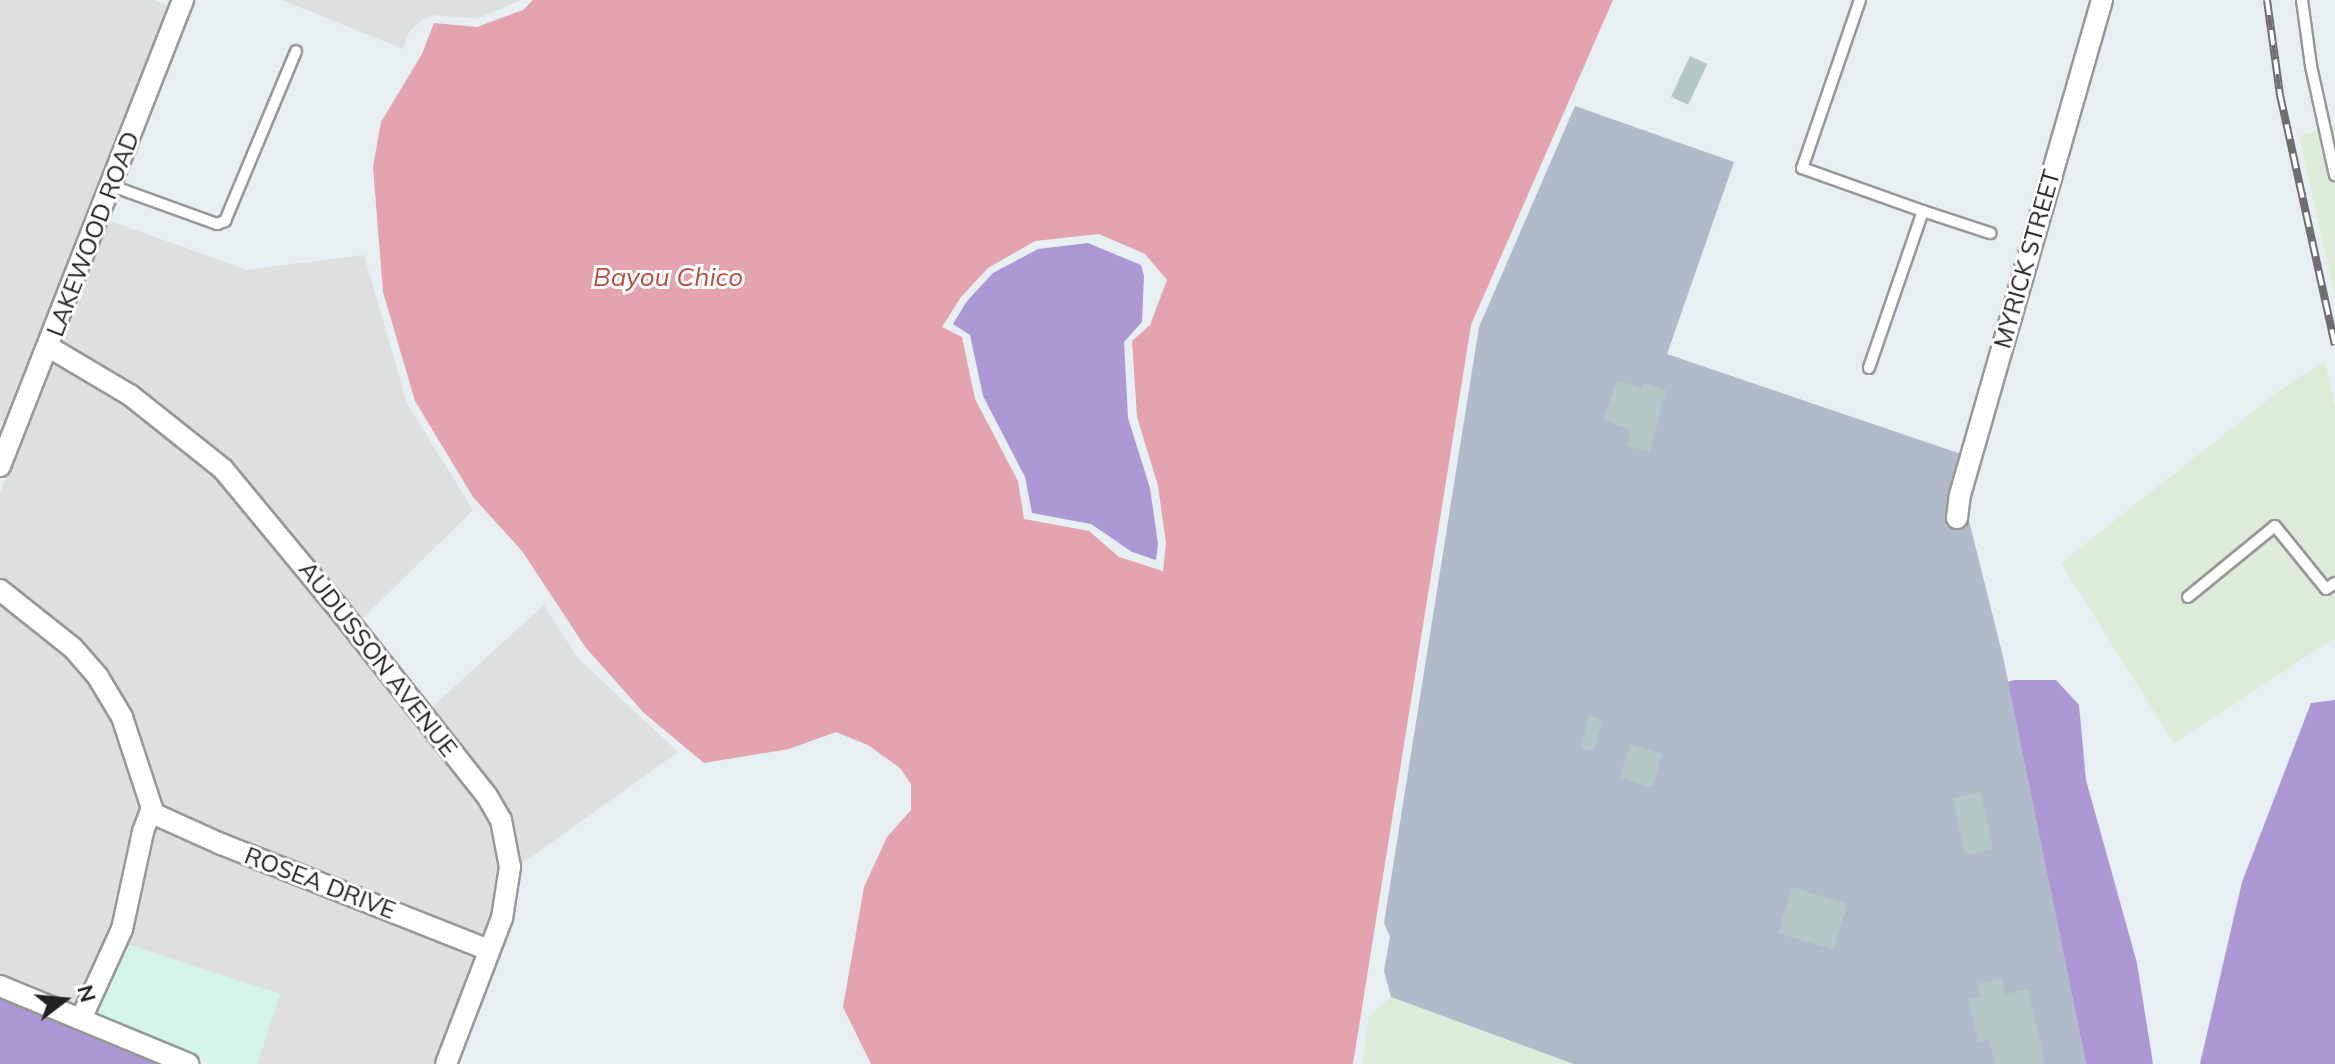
<!DOCTYPE html>
<html>
<head>
<meta charset="utf-8">
<style>
  body { margin:0 }
  #map { position:relative; width:2335px; height:1064px; overflow:hidden; background:#e7eff2; font-family:Mulish,sans-serif }
  div>[style] { position:absolute }
  [style*='--x'] { left:calc(var(--x)*1px); top:calc(var(--y)*1px); width:calc(var(--w)*1px); rotate:calc(var(--a)*1deg) }
  .residential>* { inset:0; background:#dedfdf }
  .commercial>* { inset:0; background:#d5f4e9 }
  .industrial>* { inset:0; background:#dcecd8 }
  .construction>* { inset:0; background:#b1bac8 }
  .forest>* { inset:0; background:#ab98d5 }
  .water>* { inset:0; background:#e3a4af }
  .building>* { inset:0; background:#b6c7c8; transform-origin:0 0 }
  .roads { filter:drop-shadow(2px 0 #989898) drop-shadow(-2px 0 #989898) drop-shadow(0 2px #989898) drop-shadow(0 -2px #989898) }
  .lane>* { height:10px; margin:-5px; padding:0 5px; transform-origin:5px; border-radius:5px; background:#fff }
  .street>* { height:20px; margin:-10px; padding:0 10px; transform-origin:10px; border-radius:10px; background:#fff }
  .rail>* { height:8px; margin-top:-4px; transform-origin:0; background:repeating-linear-gradient(90deg,#fff 0 15px,#6f6f6f 0 30px); box-sizing:border-box; border-block:2px solid #6f6f6f }
  span { translate:-50% -50%; white-space:nowrap; text-align:center; line-height:1.15; -webkit-text-stroke:6px #fff; paint-order:stroke }
  .street-label { font-size:24px; color:#212121 }
  .water-label { font-size:26px; color:#bb4f43; font-style:italic }
  .north { position:absolute; left:24px; top:960px; width:80px; height:80px; -webkit-text-stroke:6px #fff; paint-order:stroke; rotate:74deg; font-size:22px; font-weight:700; line-height:32px; text-align:center; color:#212121 }
  .north::after { content:''; display:block; margin:auto; width:28px; height:36px; background:#212121; clip-path:polygon(50% 0,100% 100%,50% 72%,0 100%) }
</style>
</head>
<body>
<div id="map">
  <div class="residential">
    <div style="clip-path:polygon(0 0,153px 0,170px 6px,7px 423px,0 420px)"></div>
    <div style="clip-path:polygon(282px 0,522px 0,476px 19px,436px 15px,422px 20px,409px 32px,403px 49px)"></div>
    <div style="clip-path:polygon(108px 220px,247px 270px,364px 255px,407px 403px,473px 510px,362px 619px,366px 627px,230px 462px,195px 431px,137px 388px,61px 343px)"></div>
    <div style="clip-path:polygon(53px 361px,124px 402px,215px 475px,478px 801px,497px 841px,500px 868px,492px 917px,484px 938px,162px 808px,132px 713px,106px 671px,46px 611px,0 578px,0 493px)"></div>
    <div style="clip-path:polygon(0 601px,65px 655px,90px 682px,113px 721px,142px 810px,113px 927px,76px 1007px,0 976px)"></div>
    <div style="clip-path:polygon(544px 605px,577px 657px,678px 752px,520px 865px,510px 815px,430px 709px)"></div>
    <div style="clip-path:polygon(156px 826px,477px 955px,436px 1064px,257px 1064px,280px 994px,126px 944px)"></div>
  </div>
  <div class="commercial">
    <div style="clip-path:polygon(126px 944px,280px 994px,257px 1064px,213px 1064px,94px 1015px)"></div>
  </div>
  <div class="industrial">
    <div style="clip-path:polygon(2335px 125px,2335px 296px,2299px 136px)"></div>
    <div style="clip-path:polygon(2325px 361px,2335px 407px,2335px 638px,2174px 743px,2061px 563px,2284px 387px)"></div>
    <div style="clip-path:polygon(1391px 997px,1574px 1064px,1362px 1064px,1369px 1016px)"></div>
  </div>
  <div class="construction">
    <div style="clip-path:polygon(1575px 106px,1734px 162px,1667px 354px,1961px 454px,1950px 493px,1946px 526px,1966px 527px,1967px 513px,2004px 661px,2086px 1064px,1574px 1064px,1391px 997px,1384px 971px,1390px 937px,1384px 923px,1479px 327px)"></div>
  </div>
  <div class="forest">
    <div style="clip-path:polygon(1088px 243px,1141px 265px,1144px 276px,1142px 322px,1124px 342px,1128px 418px,1150px 488px,1158px 544px,1156px 560px,1132px 552px,1091px 524px,1032px 513px,1025px 477px,983px 396px,970px 335px,953px 324px,967px 301px,993px 273px,1038px 249px)"></div>
    <div style="clip-path:polygon(2014px 680px,2056px 680px,2079px 705px,2086px 780px,2137px 963px,2153px 1064px,2086px 1064px,2008px 682px)"></div>
    <div style="clip-path:polygon(2335px 700px,2335px 1064px,2200px 1064px,2242px 882px,2311px 703px)"></div>
    <div style="clip-path:polygon(0 996px,76px 1028px,162px 1064px,0 1064px)"></div>
  </div>
  <div class="water">
    <div style="clip-path:polygon(evenodd,533px 0,1613px 0,1471px 325px,1353px 1064px,871px 1064px,843px 1007px,864px 887px,887px 837px,911px 810px,911px 784px,900px 768px,868px 745px,836px 732px,789px 749px,704px 763px,644px 713px,586px 648px,522px 551px,473px 497px,415px 401px,383px 292px,373px 167px,381px 122px,422px 54px,434px 23px,477px 27px,523px 10px,533px 0,1099px 234px,1145px 254px,1167px 280px,1150px 325px,1132px 341px,1137px 417px,1158px 486px,1166px 543px,1163px 571px,1119px 557px,1089px 531px,1024px 519px,1018px 481px,975px 399px,962px 337px,942px 327px,961px 297px,988px 268px,1035px 241px,1099px 234px)"></div>
  </div>
  <div class="building">
    <div style="left:1690px;top:56px;width:19px;height:45px;rotate:25deg"></div>
    <div style="clip-path:polygon(1617px 380px,1642px 389px,1644px 383px,1666px 390px,1650px 452px,1627px 446px,1631px 430px,1603px 420px)"></div>
    <div style="clip-path:polygon(1589px 714px,1602px 721px,1594px 751px,1581px 748px)"></div>
    <div style="left:1630px;top:744px;width:34px;height:35px;rotate:17deg"></div>
    <div style="left:1981px;top:792px;width:58px;height:29px;rotate:78deg"></div>
    <div style="left:1792px;top:887px;width:58px;height:48px;rotate:17deg"></div>
    <div style="clip-path:polygon(2002px 978px,2005px 994px,2028px 989px,2045px 1064px,1995px 1064px,1989px 1039px,1978px 1042px,1968px 1000px,1980px 997px,1977px 984px)"></div>
  </div>
  <div class="roads">
    <div class="lane">
      <div style="--x:1860;--y:0;--w:178;--a:109"></div>
      <div style="--x:1802;--y:168;--w:128;--a:19.6"></div>
      <div style="--x:1923;--y:211;--w:166;--a:109"></div>
      <div style="--x:2302;--y:0;--w:67;--a:82.2"></div>
      <div style="--x:2311;--y:66;--w:112;--a:77.6"></div>
      <div style="--x:112;--y:186;--w:112;--a:19.9"></div>
      <div style="--x:217;--y:224;--w:9;--a:-21"></div>
      <div style="--x:225;--y:221;--w:184;--a:-67.3"></div>
      <div style="--x:1923;--y:211;--w:71;--a:18.2"></div>
      <div style="--x:2188;--y:597;--w:112;--a:-39.2"></div>
      <div style="--x:2275;--y:526;--w:81;--a:51"></div>
      <div style="--x:2326;--y:589;--w:11;--a:-34"></div>
    </div>
    <div class="street">
      <div style="--x:49;--y:347;--w:94;--a:30.7"></div>
      <div style="--x:130;--y:395;--w:119;--a:38.5"></div>
      <div style="--x:223;--y:469;--w:174;--a:50.4"></div>
      <div style="--x:334;--y:603;--w:246;--a:51.6"></div>
      <div style="--x:487;--y:796;--w:28;--a:60"></div>
      <div style="--x:501;--y:820;--w:48;--a:79.2"></div>
      <div style="--x:510;--y:867;--w:52;--a:98.9"></div>
      <div style="--x:502;--y:918;--w:156;--a:111"></div>
      <div style="--x:0;--y:466;--w:501;--a:-68.56"></div>
      <div style="--x:1957;--y:518;--w:23;--a:-83"></div>
      <div style="--x:1960;--y:495;--w:515;--a:-73.99"></div>
      <div style="--x:0;--y:590;--w:93;--a:38.5"></div>
      <div style="--x:73;--y:648;--w:38;--a:49"></div>
      <div style="--x:98;--y:677;--w:47;--a:59"></div>
      <div style="--x:122;--y:717;--w:96;--a:71.8"></div>
      <div style="--x:152;--y:808;--w:26;--a:111"></div>
      <div style="--x:143;--y:832;--w:99;--a:102.2"></div>
      <div style="--x:122;--y:929;--w:99;--a:114.5"></div>
      <div style="--x:152;--y:813;--w:76;--a:24.2"></div>
      <div style="--x:221;--y:844;--w:288;--a:21.6"></div>
      <div style="--x:0;--y:986;--w:204;--a:22.5"></div>
    </div>
  </div>
  <div class="rail">
    <div style="--x:2267;--y:0;--w:96;--a:82.2"></div>
    <div style="--x:2280;--y:95;--w:256;--a:77.6"></div>
  </div>
  <div class="street-label">
    <span style="left:93px;top:234px;rotate:-69deg">LAKEWOOD ROAD</span>
    <span style="left:2027px;top:259px;rotate:-74deg">MYRICK STREET</span>
    <span style="left:378px;top:659px;rotate:52deg">AUDUSSON AVENUE</span>
    <span style="left:320px;top:883px;rotate:21deg">ROSEA DRIVE</span>
  </div>
  <div class="water-label">
    <span style="left:668px;top:277px">Bayou Chico</span>
  </div>
  <div class="north">N</div>
</div>
</body>
</html>
